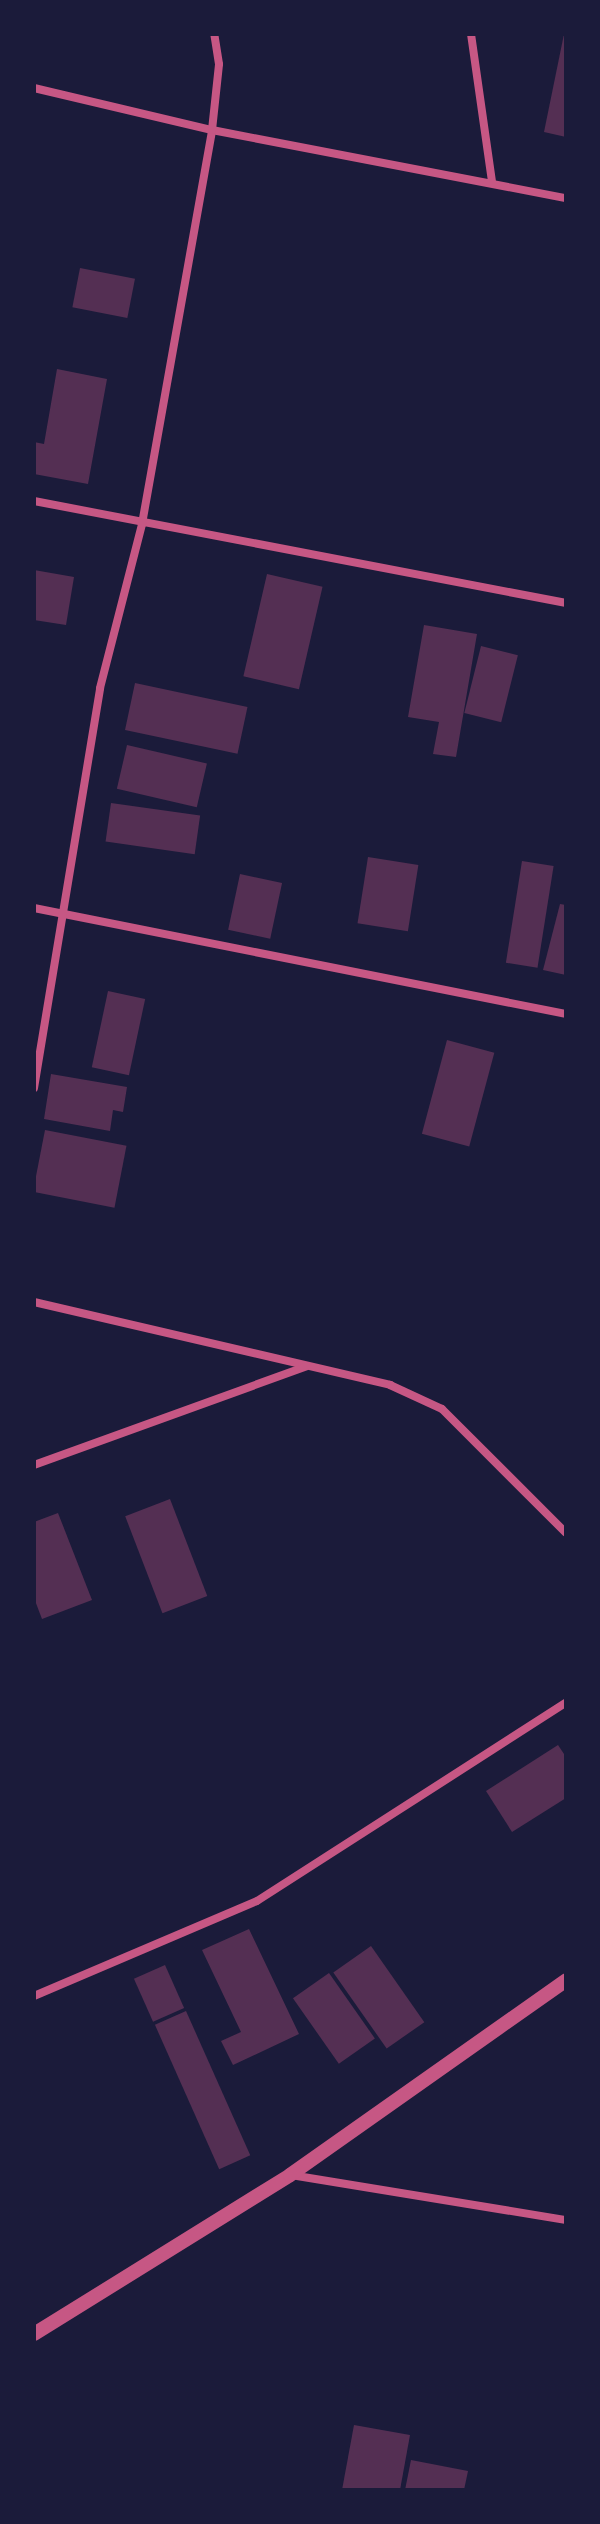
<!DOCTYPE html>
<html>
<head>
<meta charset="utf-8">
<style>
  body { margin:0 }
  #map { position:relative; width:600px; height:2524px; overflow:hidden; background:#1b1b3a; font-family:"Roboto Serif",serif }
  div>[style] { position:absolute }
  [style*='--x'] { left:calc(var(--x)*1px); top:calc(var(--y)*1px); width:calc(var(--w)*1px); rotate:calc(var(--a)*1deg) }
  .building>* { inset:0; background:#542f53; transform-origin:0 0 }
  .minor>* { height:8px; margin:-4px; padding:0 4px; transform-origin:4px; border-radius:4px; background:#c65784 }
  .tertiary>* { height:14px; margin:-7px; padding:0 7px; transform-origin:7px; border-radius:7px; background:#c65784 }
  span { translate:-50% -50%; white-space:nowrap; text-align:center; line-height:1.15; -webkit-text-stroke:6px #1b1b3a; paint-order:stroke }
  .frame { position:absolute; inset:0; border:36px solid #1b1b3a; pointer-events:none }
</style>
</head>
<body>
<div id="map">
  <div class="building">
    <div style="clip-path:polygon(564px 34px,566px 34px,566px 137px,544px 132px)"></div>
    <div style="left:80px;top:268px;width:56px;height:40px;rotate:11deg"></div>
    <div style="clip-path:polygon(57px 369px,107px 379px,88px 484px,34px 474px,34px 442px,44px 444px)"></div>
    <div style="clip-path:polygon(34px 570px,74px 577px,66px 625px,34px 620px)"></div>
    <div style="left:267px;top:574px;width:57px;height:105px;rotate:13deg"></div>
    <div style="clip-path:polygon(424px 625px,477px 634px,456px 757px,433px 754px,439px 722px,408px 717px)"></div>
    <div style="left:481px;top:646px;width:38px;height:69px;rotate:14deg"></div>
    <div style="left:135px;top:683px;width:115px;height:48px;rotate:12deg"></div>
    <div style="left:127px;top:745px;width:82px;height:45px;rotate:13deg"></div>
    <div style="left:111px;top:803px;width:90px;height:39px;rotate:8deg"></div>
    <div style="left:368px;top:857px;width:51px;height:67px;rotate:9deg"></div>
    <div style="left:522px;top:861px;width:32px;height:103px;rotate:9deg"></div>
    <div style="left:240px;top:874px;width:43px;height:57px;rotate:12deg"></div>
    <div style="clip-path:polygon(560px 904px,566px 905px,566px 975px,543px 970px)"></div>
    <div style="left:108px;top:991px;width:38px;height:78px;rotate:12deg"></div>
    <div style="left:447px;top:1040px;width:49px;height:97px;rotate:15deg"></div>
    <div style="clip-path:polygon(51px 1074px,127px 1087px,123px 1112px,113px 1110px,110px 1131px,44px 1119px)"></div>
    <div style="left:45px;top:1130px;width:83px;height:63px;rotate:11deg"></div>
    <div style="left:170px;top:1499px;width:104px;height:48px;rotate:69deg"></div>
    <div style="clip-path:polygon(58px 1513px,92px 1600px,42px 1619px,34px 1598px,34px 1522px)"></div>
    <div style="clip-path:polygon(558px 1745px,566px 1757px,566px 1798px,512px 1832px,486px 1791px)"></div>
    <div style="clip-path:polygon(249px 1929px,299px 2034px,233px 2065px,221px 2041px,241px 2032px,202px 1950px)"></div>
    <div style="left:371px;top:1946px;width:93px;height:46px;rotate:55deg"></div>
    <div style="left:165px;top:1965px;width:47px;height:34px;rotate:66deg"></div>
    <div style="left:329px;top:1973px;width:80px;height:44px;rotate:55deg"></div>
    <div style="left:186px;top:2011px;width:158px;height:34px;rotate:66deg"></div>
    <div style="clip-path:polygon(354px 2425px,410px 2435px,400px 2490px,342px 2490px)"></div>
    <div style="clip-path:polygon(411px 2460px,468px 2471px,464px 2490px,405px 2490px)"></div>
  </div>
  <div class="minor">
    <div style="--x:471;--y:34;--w:148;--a:81.9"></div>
    <div style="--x:34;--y:88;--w:183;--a:13.3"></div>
    <div style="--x:212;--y:130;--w:360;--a:10.9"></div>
    <div style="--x:34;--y:501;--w:542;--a:10.85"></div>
    <div style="--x:34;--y:908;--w:542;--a:11.27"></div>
    <div style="--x:34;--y:1088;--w:405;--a:-80.6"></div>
    <div style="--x:100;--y:688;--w:169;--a:-75.6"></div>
    <div style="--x:142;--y:524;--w:400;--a:-79.9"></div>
    <div style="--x:212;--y:130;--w:66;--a:-83.9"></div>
    <div style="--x:219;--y:64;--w:30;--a:-99"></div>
    <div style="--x:34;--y:1302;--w:366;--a:13.1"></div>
    <div style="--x:390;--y:1385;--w:57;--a:24.8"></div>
    <div style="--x:442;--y:1409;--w:175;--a:45"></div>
    <div style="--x:34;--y:1465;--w:290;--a:-19.9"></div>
    <div style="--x:34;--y:1996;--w:242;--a:-23.1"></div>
    <div style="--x:257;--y:1901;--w:367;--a:-32.7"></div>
    <div style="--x:291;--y:2175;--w:279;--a:9.3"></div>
  </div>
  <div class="tertiary">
    <div style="--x:34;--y:2334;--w:301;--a:-31.8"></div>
    <div style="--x:290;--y:2175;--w:338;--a:-35.2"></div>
  </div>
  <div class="frame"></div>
</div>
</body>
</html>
